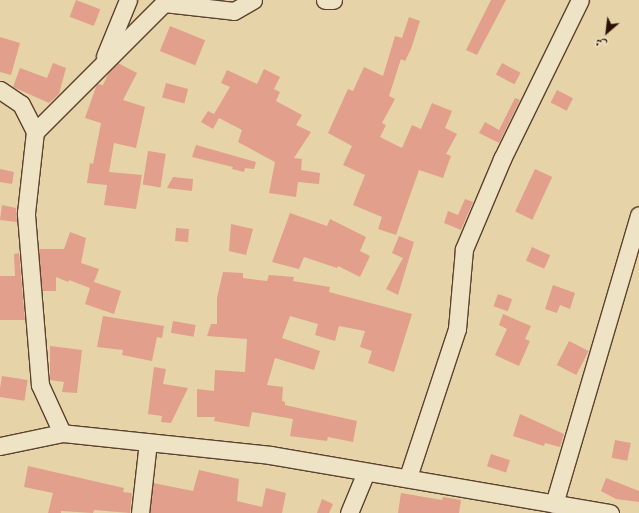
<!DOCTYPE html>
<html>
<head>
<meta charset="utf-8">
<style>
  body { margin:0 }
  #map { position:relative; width:639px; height:513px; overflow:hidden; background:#e6d4a8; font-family:"Libre Bodoni",Amiri,serif }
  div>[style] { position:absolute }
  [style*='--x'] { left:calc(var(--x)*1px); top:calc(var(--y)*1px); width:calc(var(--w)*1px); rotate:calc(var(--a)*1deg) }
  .building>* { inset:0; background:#e19f8c; transform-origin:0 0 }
  .roads { filter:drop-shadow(1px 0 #5a422e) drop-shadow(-1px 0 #5a422e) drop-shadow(0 1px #5a422e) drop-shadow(0 -1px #5a422e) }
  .minor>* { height:17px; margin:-8.5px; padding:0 8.5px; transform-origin:8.5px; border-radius:8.5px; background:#efe3c6 }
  span { translate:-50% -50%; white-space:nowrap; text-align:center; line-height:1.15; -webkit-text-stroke:3px #efe3c6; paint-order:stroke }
  .north { position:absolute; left:587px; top:12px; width:40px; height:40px; -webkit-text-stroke:3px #efe3c6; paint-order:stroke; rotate:208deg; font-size:11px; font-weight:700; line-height:16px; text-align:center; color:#2c1206 }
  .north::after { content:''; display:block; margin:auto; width:14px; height:18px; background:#2c1206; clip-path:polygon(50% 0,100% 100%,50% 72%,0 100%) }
</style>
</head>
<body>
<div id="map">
  <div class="building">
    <div style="left:76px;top:0;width:26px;height:18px;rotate:21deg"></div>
    <div style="clip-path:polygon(491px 0,506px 0,477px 55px,466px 50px)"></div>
    <div style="clip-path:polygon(409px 17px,420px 21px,411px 49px,405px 61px,401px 59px,389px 96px,395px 99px,382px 123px,386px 125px,380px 137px,402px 148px,412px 125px,421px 129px,432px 103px,452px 111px,445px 128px,457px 134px,446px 154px,451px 156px,443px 178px,419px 170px,396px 235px,378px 229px,382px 217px,353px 205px,365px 175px,343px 165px,352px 146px,328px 133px,348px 89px,353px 91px,364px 67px,383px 76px,395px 36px,402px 38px)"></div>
    <div style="left:170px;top:26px;width:38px;height:27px;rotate:22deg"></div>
    <div style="clip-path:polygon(0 37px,20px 43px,11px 75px,0 72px)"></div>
    <div style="clip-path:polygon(53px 63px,66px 68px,59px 94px,49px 103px,13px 87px,20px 68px,47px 78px)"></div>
    <div style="clip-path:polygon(118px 63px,137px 73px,123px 100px,145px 107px,136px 148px,114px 143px,109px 172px,142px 175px,136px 209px,104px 205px,107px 185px,87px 183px,90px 163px,93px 164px,101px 123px,85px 118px,97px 84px,103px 85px,109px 72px)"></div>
    <div style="left:502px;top:63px;width:21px;height:13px;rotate:28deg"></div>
    <div style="clip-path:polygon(264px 69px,280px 77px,274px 89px,280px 92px,276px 101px,302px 115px,296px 125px,311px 132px,294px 158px,302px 159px,301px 170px,320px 173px,319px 184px,298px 182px,296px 197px,269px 193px,275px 162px,238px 142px,242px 130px,219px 118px,213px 129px,201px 122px,208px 111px,214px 114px,230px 87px,221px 83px,227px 70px,257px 84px)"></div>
    <div style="left:166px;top:83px;width:23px;height:15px;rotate:15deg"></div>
    <div style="left:557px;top:90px;width:18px;height:14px;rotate:27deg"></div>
    <div style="clip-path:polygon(515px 98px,520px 100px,499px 143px,479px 133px,485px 122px,499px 130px)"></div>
    <div style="clip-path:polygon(196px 145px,256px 162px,254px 169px,245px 168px,244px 172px,232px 169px,233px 167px,192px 157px)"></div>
    <div style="left:148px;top:151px;width:18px;height:34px;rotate:9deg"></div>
    <div style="clip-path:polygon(0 169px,14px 172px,12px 184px,0 182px)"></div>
    <div style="left:535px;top:169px;width:19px;height:47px;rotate:25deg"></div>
    <div style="clip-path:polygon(173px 177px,193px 179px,192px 191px,167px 188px)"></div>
    <div style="clip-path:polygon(465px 199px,473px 202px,461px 230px,444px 223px,448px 211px,458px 215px)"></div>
    <div style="clip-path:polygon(2px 205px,16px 208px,17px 222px,0 220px)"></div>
    <div style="clip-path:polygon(290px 213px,327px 226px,330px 219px,366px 237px,360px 251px,370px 256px,360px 277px,338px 266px,337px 268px,304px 257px,299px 269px,272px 262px)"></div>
    <div style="clip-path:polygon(231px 224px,253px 229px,246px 255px,229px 251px)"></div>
    <div style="left:176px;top:228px;width:13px;height:13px;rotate:4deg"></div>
    <div style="clip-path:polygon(70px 232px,86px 238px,81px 263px,99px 269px,94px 282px,121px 291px,114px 314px,85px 304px,90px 288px,69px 280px,68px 282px,56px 277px,56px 291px,42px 291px,39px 249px,64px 249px)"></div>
    <div style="clip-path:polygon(399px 236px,414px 242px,398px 295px,386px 289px,403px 258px,392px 253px)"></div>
    <div style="left:532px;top:247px;width:20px;height:15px;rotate:24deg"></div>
    <div style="clip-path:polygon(19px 253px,25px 320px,0 320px,0 276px,15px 276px,14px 254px)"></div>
    <div style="clip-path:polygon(223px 272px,243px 273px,243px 278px,267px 281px,269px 275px,294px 277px,293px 281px,330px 287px,329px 292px,412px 314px,394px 372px,368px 363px,372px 351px,360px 347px,365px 331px,339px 326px,335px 341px,315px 335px,318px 324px,290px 316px,282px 338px,320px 351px,314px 370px,275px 358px,267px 385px,283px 387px,282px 401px,285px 402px,285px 405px,357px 421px,353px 442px,328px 437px,327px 441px,290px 436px,293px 419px,252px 412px,249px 427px,214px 421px,215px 417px,197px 417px,197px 389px,214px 391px,215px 370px,245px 372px,247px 339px,207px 336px,211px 324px,217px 324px,217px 298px)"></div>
    <div style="clip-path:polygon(553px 285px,575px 293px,570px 309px,560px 305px,557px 313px,545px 309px)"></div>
    <div style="left:498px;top:294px;width:15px;height:13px;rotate:20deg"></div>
    <div style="clip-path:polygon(503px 314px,531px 326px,525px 339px,530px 341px,519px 366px,495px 355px,507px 329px,499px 325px)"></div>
    <div style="clip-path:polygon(103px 316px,164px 326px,162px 338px,157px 337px,152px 361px,122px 355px,123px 350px,97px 347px)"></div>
    <div style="left:173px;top:321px;width:23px;height:12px;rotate:10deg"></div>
    <div style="left:569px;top:341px;width:22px;height:27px;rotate:27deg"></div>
    <div style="clip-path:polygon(50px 346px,82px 350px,77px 393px,62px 392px,64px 382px,50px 380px)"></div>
    <div style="clip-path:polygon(154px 367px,166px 369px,163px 384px,188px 388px,171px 423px,161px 422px,162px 416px,148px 414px)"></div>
    <div style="left:2px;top:376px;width:26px;height:21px;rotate:9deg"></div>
    <div style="clip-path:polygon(520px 414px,564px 434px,560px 447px,545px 443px,544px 446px,513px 436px)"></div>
    <div style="left:615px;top:440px;width:16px;height:18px;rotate:11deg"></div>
    <div style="left:491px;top:454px;width:20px;height:13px;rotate:18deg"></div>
    <div style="clip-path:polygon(28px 466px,124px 488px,123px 492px,132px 493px,130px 513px,94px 510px,93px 513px,61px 511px,61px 513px,48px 513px,53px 493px,24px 487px)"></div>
    <div style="clip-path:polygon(199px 470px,239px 479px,237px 501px,262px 507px,266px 488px,286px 493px,282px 513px,150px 513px,153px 483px,193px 491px)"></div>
    <div style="clip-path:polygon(606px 478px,639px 491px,639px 502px,616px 499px,601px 491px)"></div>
    <div style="clip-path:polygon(401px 493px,442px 500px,443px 497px,461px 500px,459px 513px,398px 513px)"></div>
    <div style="clip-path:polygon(322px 499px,333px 504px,329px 513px,317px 513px)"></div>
  </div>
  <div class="roads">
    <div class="minor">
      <div style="--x:325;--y:0;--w:8;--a:0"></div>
      <div style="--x:105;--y:56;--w:61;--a:-67.7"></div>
      <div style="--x:0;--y:90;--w:25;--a:34"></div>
      <div style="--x:21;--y:104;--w:31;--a:63"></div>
      <div style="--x:62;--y:433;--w:53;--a:-114.6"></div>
      <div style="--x:40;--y:385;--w:173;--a:-94.7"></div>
      <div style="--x:26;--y:213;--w:81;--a:-83.7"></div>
      <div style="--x:35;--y:132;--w:182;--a:-45"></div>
      <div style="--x:164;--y:3;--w:70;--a:6.5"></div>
      <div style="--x:234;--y:11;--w:22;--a:-30"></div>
      <div style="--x:0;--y:446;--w:63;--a:-11.8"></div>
      <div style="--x:62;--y:433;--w:209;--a:6"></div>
      <div style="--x:270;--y:455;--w:345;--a:9.7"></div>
      <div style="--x:408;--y:477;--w:156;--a:-71.7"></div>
      <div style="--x:457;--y:329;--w:80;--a:-85"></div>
      <div style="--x:464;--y:249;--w:98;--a:-67.1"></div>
      <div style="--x:502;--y:159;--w:177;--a:-63.9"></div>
      <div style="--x:554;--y:504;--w:301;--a:-73.6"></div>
      <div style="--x:140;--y:513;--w:71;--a:-83.6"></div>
      <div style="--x:349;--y:513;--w:44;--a:-67.5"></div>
    </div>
  </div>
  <div class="north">ش</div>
</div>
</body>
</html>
